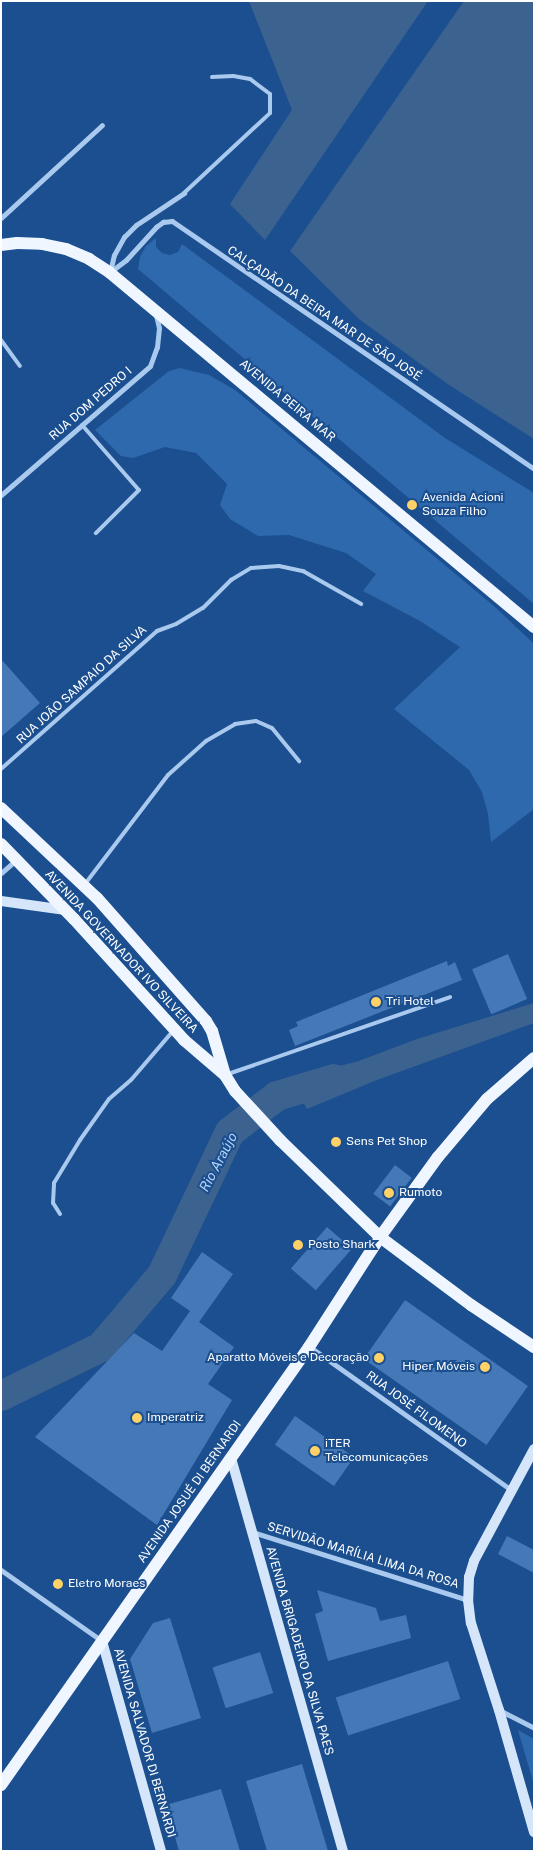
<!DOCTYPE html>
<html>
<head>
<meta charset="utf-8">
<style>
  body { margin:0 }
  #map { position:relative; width:535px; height:1852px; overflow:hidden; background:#1b4f8f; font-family:"Public Sans",sans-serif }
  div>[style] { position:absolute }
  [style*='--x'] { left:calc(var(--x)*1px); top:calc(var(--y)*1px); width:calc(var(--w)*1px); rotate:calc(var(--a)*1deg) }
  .green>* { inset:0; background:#2e69ad }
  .water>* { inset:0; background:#3c6290 }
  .river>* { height:30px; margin:-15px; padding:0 15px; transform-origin:15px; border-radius:15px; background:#3c6290 }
  .building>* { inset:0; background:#4478b7; transform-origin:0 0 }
  .lane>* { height:4px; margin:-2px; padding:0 2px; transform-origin:2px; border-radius:2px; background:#a9c9ee }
  .street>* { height:5px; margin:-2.5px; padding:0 2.5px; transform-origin:2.5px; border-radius:2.5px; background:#a9c9ee }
  .secondary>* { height:10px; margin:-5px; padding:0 5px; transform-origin:5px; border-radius:5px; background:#d6e6fa }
  .primary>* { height:12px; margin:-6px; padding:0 6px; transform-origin:6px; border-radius:6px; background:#f0f6ff }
  .dots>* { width:14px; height:14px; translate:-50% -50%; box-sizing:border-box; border:2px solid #1b4f8f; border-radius:50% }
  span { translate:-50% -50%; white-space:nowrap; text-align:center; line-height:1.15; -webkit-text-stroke:4px #1b4f8f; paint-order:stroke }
  .street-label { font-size:12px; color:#fff }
  .poi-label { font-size:12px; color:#fff }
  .left { translate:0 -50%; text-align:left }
  .right { translate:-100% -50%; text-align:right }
  .water-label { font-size:14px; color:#b5d3f5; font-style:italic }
  .frame { position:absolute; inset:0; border:2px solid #fff; pointer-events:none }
</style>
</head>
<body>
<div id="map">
  <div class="green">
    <div style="clip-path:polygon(156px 238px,156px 247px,162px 253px,170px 255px,178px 252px,182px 244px,445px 438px,534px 493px,534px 604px,138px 269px,140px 257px,146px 246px)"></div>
    <div style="clip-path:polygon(180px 368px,209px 375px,235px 390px,495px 607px,534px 644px,534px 809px,491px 842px,488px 814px,482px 792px,469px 770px,394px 709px,460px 647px,420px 621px,363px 591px,376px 574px,346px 553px,289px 535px,258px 536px,230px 519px,220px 505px,227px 484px,196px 453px,165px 447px,133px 458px,121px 456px,95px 430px,169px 371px)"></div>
    <div style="clip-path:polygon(518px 1730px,534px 1739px,534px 1785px)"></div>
  </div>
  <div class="water">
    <div style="clip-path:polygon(249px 1px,428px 1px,265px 240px,230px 204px,292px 110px)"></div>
    <div style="clip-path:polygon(464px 1px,534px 1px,534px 439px,449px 385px,359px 319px,290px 251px)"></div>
    <div style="clip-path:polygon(534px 1003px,534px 1023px,377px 1080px,307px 1109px,289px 1077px,356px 1062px,417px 1039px)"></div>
  </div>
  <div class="river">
    <div style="--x:1;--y:1396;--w:111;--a:-26.1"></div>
    <div style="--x:101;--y:1347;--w:94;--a:-49.7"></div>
    <div style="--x:162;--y:1275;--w:158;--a:-64.6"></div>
    <div style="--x:230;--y:1132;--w:59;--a:-37.5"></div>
    <div style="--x:277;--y:1096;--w:59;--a:-16.6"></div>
  </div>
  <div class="building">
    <div style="clip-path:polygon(1px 659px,40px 703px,1px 737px)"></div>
    <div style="left:508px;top:954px;width:49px;height:39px;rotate:67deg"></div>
    <div style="clip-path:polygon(447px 961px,448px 966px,455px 962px,462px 980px,295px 1046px,289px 1030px,298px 1026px,296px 1022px)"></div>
    <div style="left:395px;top:1165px;width:21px;height:36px;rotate:37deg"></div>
    <div style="left:327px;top:1227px;width:33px;height:55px;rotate:41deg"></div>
    <div style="clip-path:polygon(202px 1252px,233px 1274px,199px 1322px,234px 1347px,208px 1384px,232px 1400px,157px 1525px,35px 1437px,134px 1333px,162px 1351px,190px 1311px,171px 1298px)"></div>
    <div style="left:405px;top:1300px;width:150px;height:72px;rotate:35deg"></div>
    <div style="left:295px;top:1416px;width:72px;height:35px;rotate:35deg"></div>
    <div style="clip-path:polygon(507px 1536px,534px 1550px,534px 1573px,498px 1554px)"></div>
    <div style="clip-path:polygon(317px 1590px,376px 1608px,380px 1621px,406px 1615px,411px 1638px,328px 1661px,315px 1614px,323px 1611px)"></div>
    <div style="clip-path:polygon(170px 1618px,201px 1718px,152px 1733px,130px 1659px,153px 1623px)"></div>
    <div style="left:260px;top:1652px;width:43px;height:50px;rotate:72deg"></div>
    <div style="left:448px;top:1661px;width:40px;height:118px;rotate:72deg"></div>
    <div style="clip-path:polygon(302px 1764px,328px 1851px,267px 1851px,246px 1781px)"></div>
    <div style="clip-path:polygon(221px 1789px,240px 1851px,179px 1851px,166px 1805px)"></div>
  </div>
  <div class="lane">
    <div style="--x:184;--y:193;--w:117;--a:-42.9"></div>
    <div style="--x:270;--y:113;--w:19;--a:-90"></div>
    <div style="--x:270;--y:94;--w:25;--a:-143"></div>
    <div style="--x:250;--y:79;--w:17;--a:-170"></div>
    <div style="--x:233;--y:76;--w:21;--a:177"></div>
    <div style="--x:1;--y:340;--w:32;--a:54"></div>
    <div style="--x:82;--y:425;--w:86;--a:48.8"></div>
    <div style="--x:139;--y:490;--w:61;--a:135"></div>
    <div style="--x:1;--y:769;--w:208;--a:-41.5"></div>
    <div style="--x:157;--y:631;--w:20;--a:-20"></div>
    <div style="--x:176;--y:624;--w:31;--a:-31"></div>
    <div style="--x:203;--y:608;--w:40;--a:-45"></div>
    <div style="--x:231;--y:580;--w:23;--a:-31"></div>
    <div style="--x:251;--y:568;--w:28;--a:-4"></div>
    <div style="--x:279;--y:566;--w:25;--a:12"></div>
    <div style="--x:303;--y:571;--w:67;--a:29.6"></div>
    <div style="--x:85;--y:884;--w:137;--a:-52.7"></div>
    <div style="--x:168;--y:775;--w:51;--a:-41.8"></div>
    <div style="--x:206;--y:741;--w:34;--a:-30"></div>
    <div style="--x:235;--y:724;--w:21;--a:-8"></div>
    <div style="--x:256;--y:721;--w:17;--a:24"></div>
    <div style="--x:272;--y:728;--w:43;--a:50.7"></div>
    <div style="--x:228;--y:1074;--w:235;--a:-19.1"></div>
    <div style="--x:60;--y:1214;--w:13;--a:-122"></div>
    <div style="--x:53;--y:1203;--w:20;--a:-87"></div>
    <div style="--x:54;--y:1183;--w:50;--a:-58.8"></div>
    <div style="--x:80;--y:1140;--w:50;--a:-54.7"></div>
    <div style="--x:109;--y:1099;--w:29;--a:-41"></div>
    <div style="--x:131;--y:1080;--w:65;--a:-49.4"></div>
  </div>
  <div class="street">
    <div style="--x:1;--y:218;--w:137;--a:-42.6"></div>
    <div style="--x:110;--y:272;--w:20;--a:-37"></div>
    <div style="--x:126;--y:260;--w:45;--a:-47.7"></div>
    <div style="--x:156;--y:227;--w:9;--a:-36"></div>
    <div style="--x:163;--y:222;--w:9;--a:-6"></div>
    <div style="--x:172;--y:221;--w:439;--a:34.4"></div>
    <div style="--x:110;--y:272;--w:17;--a:-77"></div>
    <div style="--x:114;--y:255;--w:21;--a:-61"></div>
    <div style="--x:124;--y:237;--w:17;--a:-45"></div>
    <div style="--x:136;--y:225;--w:58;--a:-33.7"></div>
    <div style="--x:1;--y:495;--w:197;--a:-40.9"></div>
    <div style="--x:150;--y:366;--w:20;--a:-70"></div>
    <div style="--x:157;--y:347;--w:19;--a:-84"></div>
    <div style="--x:159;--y:328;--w:13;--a:-103"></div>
    <div style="--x:1;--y:873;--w:20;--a:-41"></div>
    <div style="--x:310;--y:1347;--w:247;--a:35.4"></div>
    <div style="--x:252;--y:1532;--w:226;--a:17.5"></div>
    <div style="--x:1;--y:1570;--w:123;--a:35.1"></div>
    <div style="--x:501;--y:1711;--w:37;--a:27"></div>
  </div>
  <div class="secondary">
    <div style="--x:1;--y:901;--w:65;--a:8"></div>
    <div style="--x:534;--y:1449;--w:127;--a:118.2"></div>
    <div style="--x:474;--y:1561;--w:17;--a:107"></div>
    <div style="--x:469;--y:1577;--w:23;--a:92"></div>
    <div style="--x:468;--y:1600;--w:23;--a:83"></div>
    <div style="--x:471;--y:1623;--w:91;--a:72.2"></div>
    <div style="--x:499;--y:1710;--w:127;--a:74"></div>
    <div style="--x:231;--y:1458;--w:409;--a:74.1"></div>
    <div style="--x:102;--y:1641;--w:218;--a:74.3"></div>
  </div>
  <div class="primary">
    <div style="--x:1;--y:245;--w:16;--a:-7"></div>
    <div style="--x:17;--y:243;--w:25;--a:2"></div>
    <div style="--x:42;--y:244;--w:25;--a:12"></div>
    <div style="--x:66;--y:249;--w:25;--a:23"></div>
    <div style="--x:89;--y:259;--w:24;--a:33"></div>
    <div style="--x:109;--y:272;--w:554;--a:39.87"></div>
    <div style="--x:1;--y:808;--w:132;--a:43.2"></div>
    <div style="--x:97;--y:898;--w:164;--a:48.5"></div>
    <div style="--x:206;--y:1021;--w:12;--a:59"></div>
    <div style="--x:212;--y:1031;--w:46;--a:73.5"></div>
    <div style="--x:225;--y:1075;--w:19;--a:58"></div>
    <div style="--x:235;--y:1091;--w:67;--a:47.4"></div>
    <div style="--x:280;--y:1140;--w:139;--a:44.1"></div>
    <div style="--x:380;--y:1237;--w:114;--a:36.8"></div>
    <div style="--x:471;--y:1305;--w:76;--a:33.7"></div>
    <div style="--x:1;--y:844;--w:105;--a:45.8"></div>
    <div style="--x:74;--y:919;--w:164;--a:47.7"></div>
    <div style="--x:184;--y:1040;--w:54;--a:40.5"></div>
    <div style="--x:1;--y:1785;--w:535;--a:-54.89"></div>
    <div style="--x:309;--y:1347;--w:131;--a:-57.2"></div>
    <div style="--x:380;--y:1237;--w:99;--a:-54.1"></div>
    <div style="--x:438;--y:1157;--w:76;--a:-49.8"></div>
    <div style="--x:487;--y:1099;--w:62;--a:-41.1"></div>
  </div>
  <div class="dots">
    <div style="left:412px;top:505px;background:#ffd166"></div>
    <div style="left:376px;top:1002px;background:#ffd166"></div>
    <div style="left:336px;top:1142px;background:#ffd166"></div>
    <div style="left:389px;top:1193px;background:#ffd166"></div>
    <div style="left:298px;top:1245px;background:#ffd166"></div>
    <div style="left:379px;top:1358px;background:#ffd166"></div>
    <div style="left:485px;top:1367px;background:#ffd166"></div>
    <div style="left:137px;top:1418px;background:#ffd166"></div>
    <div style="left:315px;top:1451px;background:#ffd166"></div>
    <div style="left:58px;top:1584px;background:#ffd166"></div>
  </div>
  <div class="street-label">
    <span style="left:324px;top:314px;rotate:34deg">CALÇADÃO DA BEIRA MAR DE SÃO JOSÉ</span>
    <span style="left:287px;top:401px;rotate:40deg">AVENIDA BEIRA MAR</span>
    <span style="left:91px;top:404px;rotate:-41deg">RUA DOM PEDRO I</span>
    <span style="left:82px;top:685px;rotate:-42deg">RUA JOÃO SAMPAIO DA SILVA</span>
    <span style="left:121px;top:952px;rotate:47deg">AVENIDA GOVERNADOR IVO SILVEIRA</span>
    <span style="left:416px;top:1410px;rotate:36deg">RUA JOSÉ FILOMENO</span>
    <span style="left:190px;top:1492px;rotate:-55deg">AVENIDA JOSUÉ DI BERNARDI</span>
    <span style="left:363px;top:1556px;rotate:17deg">SERVIDÃO MARÍLIA LIMA DA ROSA</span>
    <span style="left:299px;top:1651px;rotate:74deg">AVENIDA BRIGADEIRO DA SILVA PAES</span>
    <span style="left:144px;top:1743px;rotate:74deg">AVENIDA SALVADOR DI BERNARDI</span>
  </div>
  <div class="poi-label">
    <span class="left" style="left:422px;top:505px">Avenida Acioni<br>Souza Filho</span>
    <span class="left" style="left:386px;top:1002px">Tri Hotel</span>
    <span class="left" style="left:346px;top:1142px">Sens Pet Shop</span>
    <span class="left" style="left:399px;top:1193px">Rumoto</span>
    <span class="left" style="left:308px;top:1245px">Posto Shark</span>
    <span class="right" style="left:369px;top:1358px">Aparatto Móveis e Decoração</span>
    <span class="right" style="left:475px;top:1367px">Hiper Móveis</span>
    <span class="left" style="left:147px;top:1418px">Imperatriz</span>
    <span class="left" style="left:325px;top:1451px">iTER<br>Telecomunicações</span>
    <span class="left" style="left:68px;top:1584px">Eletro Moraes</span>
  </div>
  <div class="water-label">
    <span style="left:218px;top:1162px;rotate:-62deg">Rio Araújo</span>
  </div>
  <div class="frame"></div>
</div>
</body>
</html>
